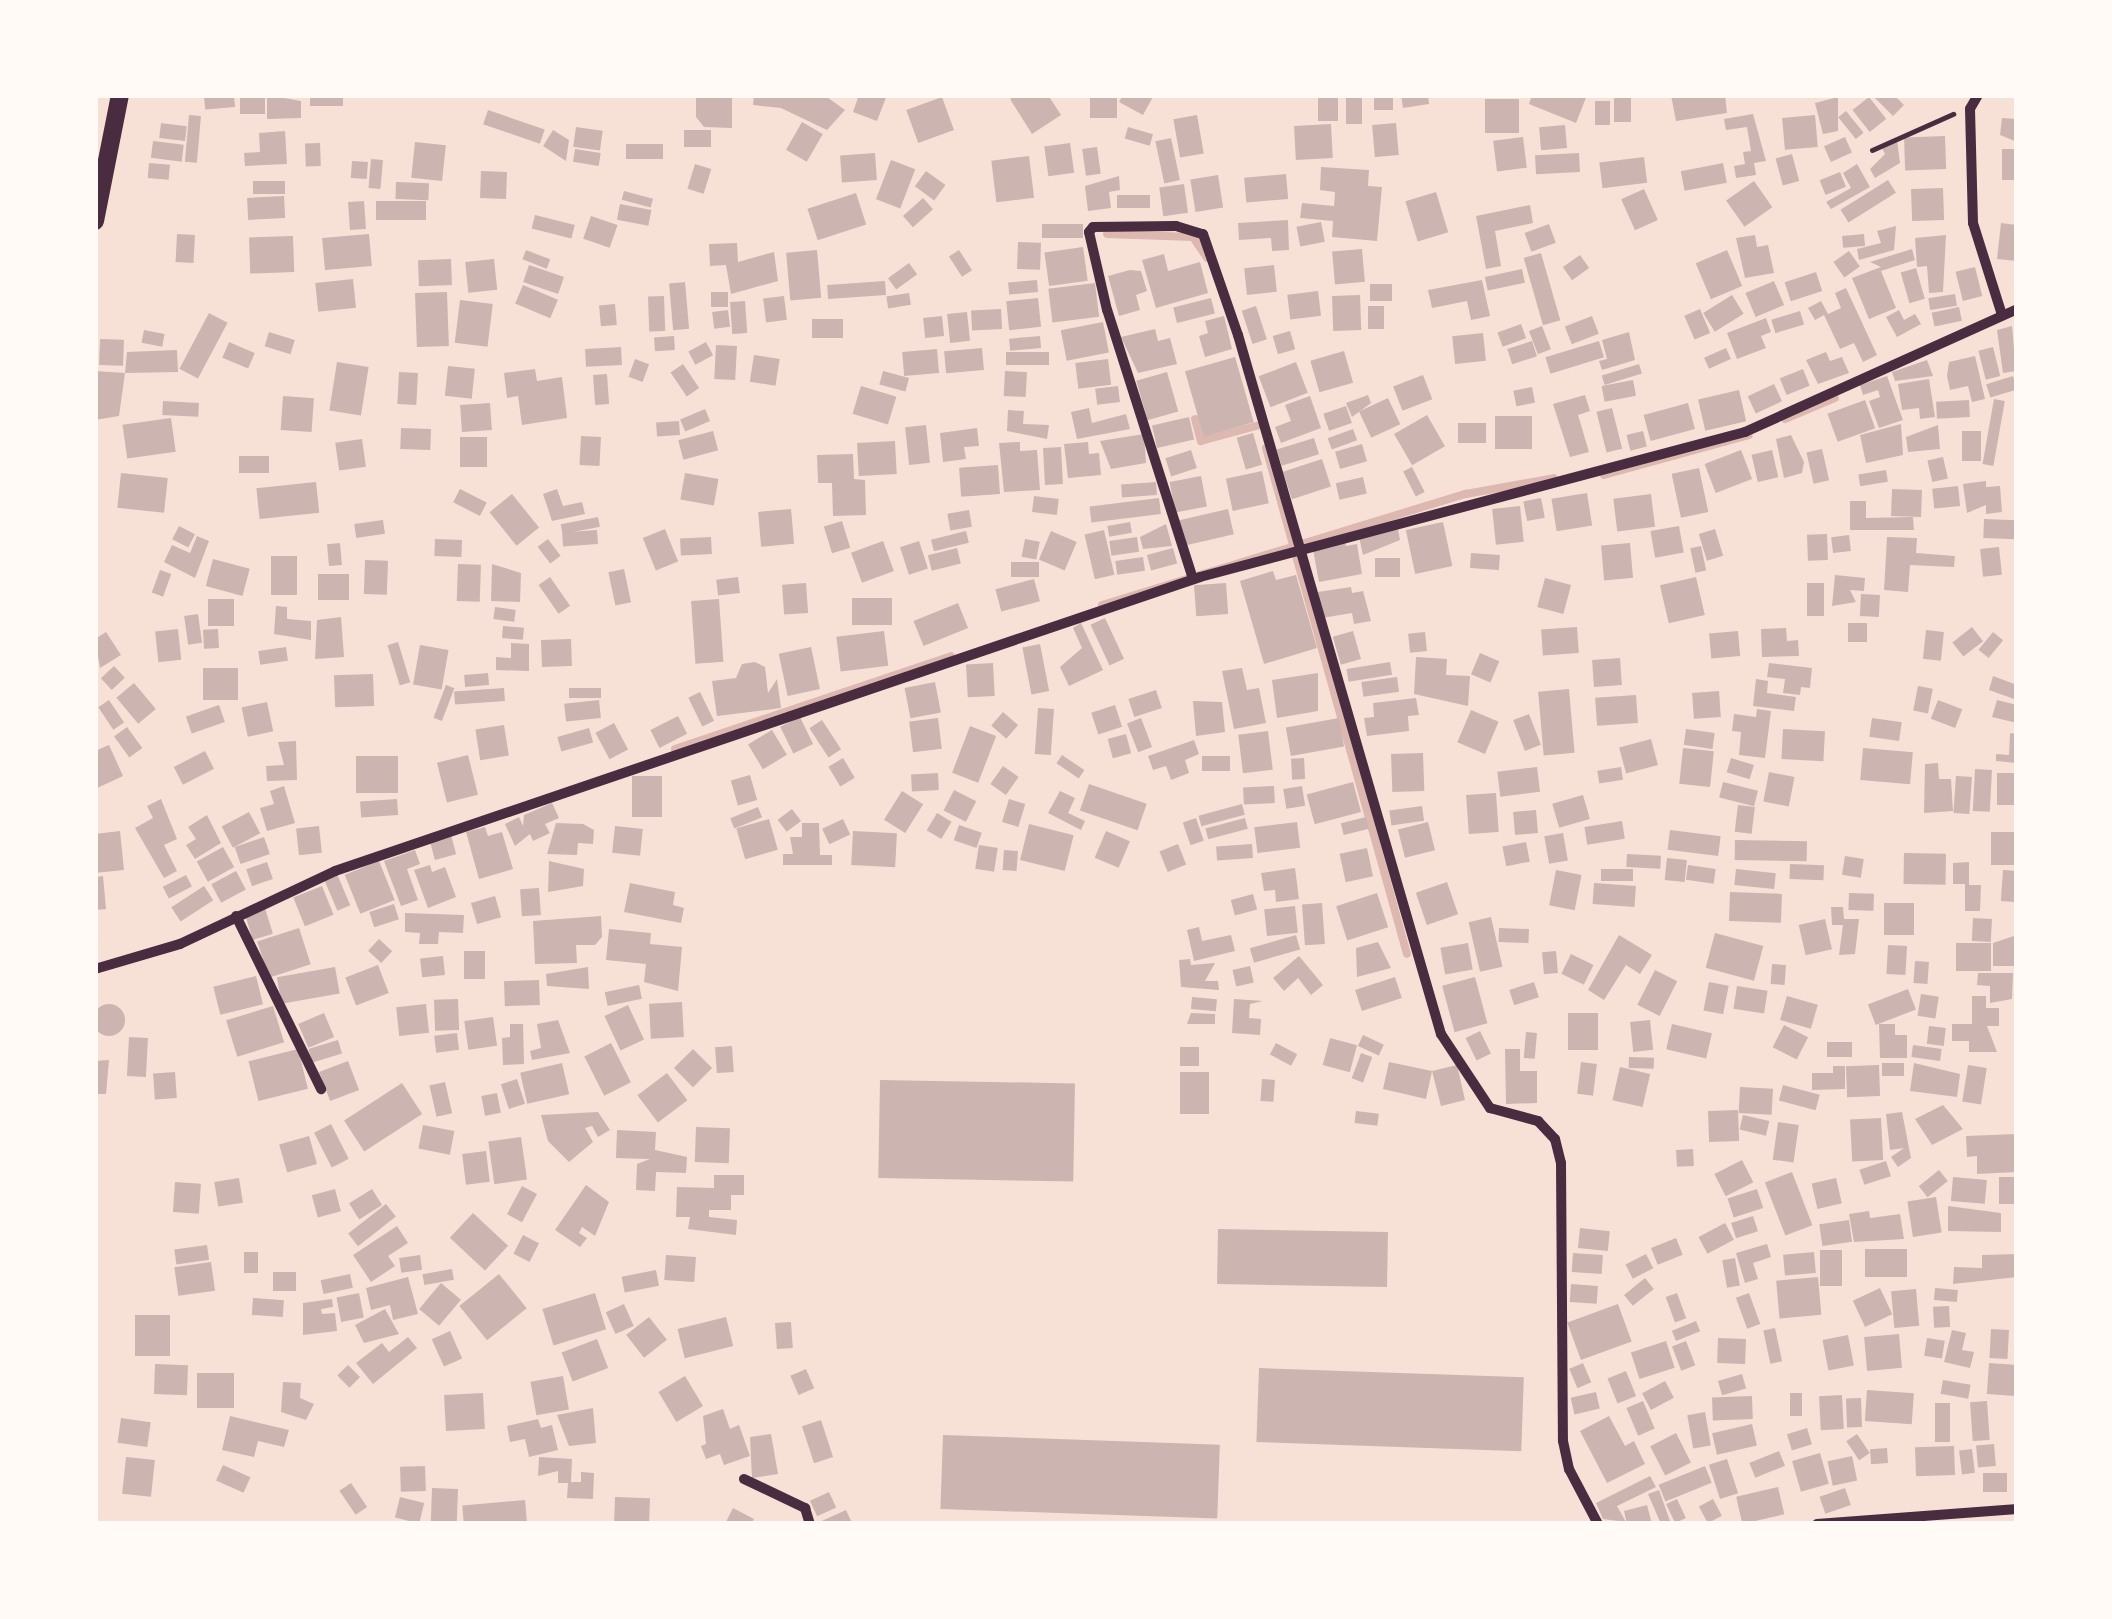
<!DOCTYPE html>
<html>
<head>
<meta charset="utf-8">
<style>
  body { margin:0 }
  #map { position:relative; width:2112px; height:1619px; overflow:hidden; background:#f7e1d7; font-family:Inter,sans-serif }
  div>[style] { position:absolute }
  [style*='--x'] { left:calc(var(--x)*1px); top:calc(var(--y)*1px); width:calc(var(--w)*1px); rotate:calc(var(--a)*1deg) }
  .stream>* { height:8px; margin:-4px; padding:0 4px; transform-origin:4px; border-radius:4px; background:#dcb8b0 }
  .building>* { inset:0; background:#ccb4b1; transform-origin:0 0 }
  .round { border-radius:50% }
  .path>* { height:5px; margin:-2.5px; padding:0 2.5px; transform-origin:2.5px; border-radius:2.5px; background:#4a2c40 }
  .minor>* { height:10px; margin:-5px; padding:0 5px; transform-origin:5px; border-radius:5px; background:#4a2c40 }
  .tertiary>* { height:18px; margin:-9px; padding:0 9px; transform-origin:9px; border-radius:9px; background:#4a2c40 }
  span { translate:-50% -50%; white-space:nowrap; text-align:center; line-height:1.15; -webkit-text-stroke:9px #fffaf5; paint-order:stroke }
  .frame { position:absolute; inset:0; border:98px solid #fffaf5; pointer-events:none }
</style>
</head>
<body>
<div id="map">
  <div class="stream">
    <div style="--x:1107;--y:234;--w:86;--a:2"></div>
    <div style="--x:1193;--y:237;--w:25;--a:56"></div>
    <div style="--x:1195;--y:419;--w:23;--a:75"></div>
    <div style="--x:1201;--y:441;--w:61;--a:-15.2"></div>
    <div style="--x:1785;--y:419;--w:54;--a:-22.8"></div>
    <div style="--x:1266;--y:448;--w:525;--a:74.43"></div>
    <div style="--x:1604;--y:475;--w:150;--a:-15.4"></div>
    <div style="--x:1102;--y:605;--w:381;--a:-17"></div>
    <div style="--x:1466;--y:494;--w:89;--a:-10.3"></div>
    <div style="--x:675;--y:749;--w:291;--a:-18.6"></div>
  </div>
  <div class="building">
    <div style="left:234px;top:95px;width:12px;height:30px;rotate:85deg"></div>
    <div style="left:240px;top:95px;width:25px;height:19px"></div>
    <div style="clip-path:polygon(267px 95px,301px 101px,301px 118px,267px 119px)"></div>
    <div style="left:310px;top:95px;width:33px;height:11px"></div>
    <div style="clip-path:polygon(696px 95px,732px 95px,732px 128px,704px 127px,696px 117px)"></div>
    <div style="clip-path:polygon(754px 95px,824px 95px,845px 110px,827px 130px,781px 108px,753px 105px)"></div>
    <div style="clip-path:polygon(859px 95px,887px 95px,877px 121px,853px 112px)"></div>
    <div style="clip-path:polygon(1016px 95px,1048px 95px,1061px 115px,1032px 134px,1010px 99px)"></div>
    <div style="left:1090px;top:95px;width:27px;height:23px"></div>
    <div style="clip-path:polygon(1123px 95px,1154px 95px,1143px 115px,1119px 102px)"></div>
    <div style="left:1318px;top:95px;width:20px;height:26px"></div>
    <div style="left:1346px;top:95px;width:16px;height:29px"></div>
    <div style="left:1374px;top:95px;width:19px;height:15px"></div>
    <div style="clip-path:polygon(1401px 95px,1428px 95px,1429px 104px,1403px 108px)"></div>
    <div style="clip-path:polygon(1532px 95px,1587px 95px,1576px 123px,1529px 104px)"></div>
    <div style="left:1614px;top:95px;width:17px;height:27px"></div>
    <div style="clip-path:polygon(1671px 95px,1725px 95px,1727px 113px,1676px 121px)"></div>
    <div style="clip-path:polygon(1872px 95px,1894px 95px,1904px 105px,1893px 116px)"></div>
    <div style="left:942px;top:97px;width:35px;height:38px;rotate:70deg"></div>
    <div style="clip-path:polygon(1838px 97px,1838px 131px,1823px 134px,1815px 103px)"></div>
    <div style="left:1869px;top:97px;width:28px;height:21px;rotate:52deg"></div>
    <div style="left:1485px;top:99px;width:34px;height:34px"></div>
    <div style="left:1610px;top:101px;width:24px;height:15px;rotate:90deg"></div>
    <div style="left:488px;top:110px;width:60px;height:15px;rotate:19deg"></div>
    <div style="left:1846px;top:111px;width:28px;height:10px;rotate:51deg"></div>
    <div style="clip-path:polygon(1753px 114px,1766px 161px,1754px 163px,1756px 175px,1736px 178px,1734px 166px,1745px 164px,1743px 152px,1751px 151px,1747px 127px,1726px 130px,1724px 119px)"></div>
    <div style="left:189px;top:115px;width:12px;height:47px;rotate:5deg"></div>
    <div style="left:1197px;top:115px;width:39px;height:24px;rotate:80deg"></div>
    <div style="left:1815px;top:115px;width:32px;height:33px;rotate:85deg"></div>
    <div style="clip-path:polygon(2002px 118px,2017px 119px,2017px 142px,2000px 135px)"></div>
    <div style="left:802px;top:122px;width:24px;height:32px;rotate:30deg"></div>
    <div style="left:161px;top:123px;width:26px;height:15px;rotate:7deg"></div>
    <div style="left:1396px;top:123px;width:32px;height:24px;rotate:85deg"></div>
    <div style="left:1331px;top:124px;width:34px;height:37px;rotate:87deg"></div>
    <div style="left:1565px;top:125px;width:23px;height:26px;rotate:85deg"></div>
    <div style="left:576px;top:127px;width:27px;height:20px;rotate:8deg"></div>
    <div style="left:1128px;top:127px;width:26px;height:12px;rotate:16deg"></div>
    <div style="clip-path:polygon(553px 130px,569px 140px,566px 161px,543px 146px)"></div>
    <div style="left:711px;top:130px;width:17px;height:27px;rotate:90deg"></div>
    <div style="clip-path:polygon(285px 131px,287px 164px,245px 166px,244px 153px,260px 152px,259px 133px)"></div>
    <div style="left:1945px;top:136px;width:33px;height:41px;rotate:88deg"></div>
    <div style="left:1523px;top:137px;width:31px;height:30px;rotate:83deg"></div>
    <div style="left:1845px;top:137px;width:17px;height:23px;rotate:66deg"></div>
    <div style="left:1171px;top:138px;width:43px;height:16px;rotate:78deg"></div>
    <div style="clip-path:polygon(1897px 140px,1900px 163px,1875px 178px,1870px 169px,1885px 154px,1882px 148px)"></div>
    <div style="left:153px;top:141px;width:31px;height:17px;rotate:7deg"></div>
    <div style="left:415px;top:142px;width:31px;height:36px;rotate:6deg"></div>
    <div style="left:320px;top:143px;width:23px;height:15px;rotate:88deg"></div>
    <div style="left:1070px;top:143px;width:30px;height:26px;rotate:82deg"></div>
    <div style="left:626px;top:144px;width:37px;height:15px"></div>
    <div style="left:1097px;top:147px;width:27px;height:15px;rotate:82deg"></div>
    <div style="left:575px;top:149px;width:26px;height:13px;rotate:9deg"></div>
    <div style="left:2017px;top:149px;width:31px;height:15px;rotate:90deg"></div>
    <div style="left:875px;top:153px;width:27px;height:35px;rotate:86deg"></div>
    <div style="left:1579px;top:153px;width:19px;height:44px;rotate:87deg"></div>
    <div style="left:1792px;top:154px;width:28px;height:17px;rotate:75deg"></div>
    <div style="left:1029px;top:156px;width:42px;height:38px;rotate:83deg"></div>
    <div style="left:1644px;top:157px;width:26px;height:45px;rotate:83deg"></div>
    <div style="left:371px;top:159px;width:12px;height:29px;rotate:5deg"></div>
    <div style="left:891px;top:160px;width:26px;height:42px;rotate:21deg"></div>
    <div style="left:352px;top:161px;width:16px;height:17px;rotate:4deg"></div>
    <div style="left:149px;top:163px;width:21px;height:15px;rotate:5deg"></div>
    <div style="left:1723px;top:163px;width:20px;height:43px;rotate:79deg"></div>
    <div style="left:695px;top:164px;width:17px;height:26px;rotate:17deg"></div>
    <div style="clip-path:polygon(1857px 164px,1870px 187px,1831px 209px,1826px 202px,1851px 188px,1843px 173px)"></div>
    <div style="clip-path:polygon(1321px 167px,1369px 170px,1368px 186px,1382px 187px,1377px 241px,1332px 237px,1333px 221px,1300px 218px,1302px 203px,1334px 206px,1335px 192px,1320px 190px)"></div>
    <div style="left:481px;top:171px;width:26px;height:27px;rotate:2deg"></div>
    <div style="left:926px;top:171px;width:24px;height:19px;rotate:36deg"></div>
    <div style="left:1840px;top:172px;width:16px;height:22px;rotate:68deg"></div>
    <div style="left:1286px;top:174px;width:25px;height:42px;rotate:85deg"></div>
    <div style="left:1218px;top:175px;width:33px;height:28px;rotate:81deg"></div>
    <div style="clip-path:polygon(1119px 176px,1120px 190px,1109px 192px,1111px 208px,1088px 211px,1085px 186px)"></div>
    <div style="left:1888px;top:180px;width:15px;height:56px;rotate:58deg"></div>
    <div style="left:285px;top:181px;width:13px;height:32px;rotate:90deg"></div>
    <div style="left:1754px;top:181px;width:32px;height:34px;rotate:55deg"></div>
    <div style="left:396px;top:182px;width:33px;height:17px;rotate:2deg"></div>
    <div style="left:1184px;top:184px;width:29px;height:25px;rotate:82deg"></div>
    <div style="left:1943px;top:188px;width:32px;height:32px;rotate:88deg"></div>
    <div style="left:1644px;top:189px;width:34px;height:25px;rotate:66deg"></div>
    <div style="left:624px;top:191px;width:30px;height:9px;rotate:15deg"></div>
    <div style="left:1436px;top:192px;width:42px;height:32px;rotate:73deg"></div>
    <div style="left:856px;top:193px;width:33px;height:51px;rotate:72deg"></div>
    <div style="left:1150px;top:195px;width:13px;height:33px;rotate:90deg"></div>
    <div style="left:284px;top:196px;width:22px;height:37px;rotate:87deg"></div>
    <div style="left:923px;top:198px;width:15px;height:27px;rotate:48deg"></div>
    <div style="left:364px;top:201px;width:28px;height:16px;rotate:86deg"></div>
    <div style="left:426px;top:201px;width:19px;height:50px;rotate:90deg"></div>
    <div style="left:620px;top:204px;width:32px;height:16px;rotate:11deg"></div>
    <div style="clip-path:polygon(1530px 205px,1533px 223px,1495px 231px,1501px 266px,1486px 269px,1476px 216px)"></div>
    <div style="left:535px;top:215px;width:41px;height:14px;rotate:14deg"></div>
    <div style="left:591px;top:216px;width:28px;height:24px;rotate:19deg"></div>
    <div style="clip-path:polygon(1288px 220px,1289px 250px,1272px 251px,1271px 238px,1239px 240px,1238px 223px)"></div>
    <div style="left:1321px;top:222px;width:20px;height:25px;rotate:79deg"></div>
    <div style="clip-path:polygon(2001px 223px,2017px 225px,2017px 261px,1997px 259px)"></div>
    <div style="left:1083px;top:224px;width:14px;height:41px;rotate:90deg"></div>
    <div style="left:1549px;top:224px;width:20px;height:26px;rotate:70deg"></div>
    <div style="clip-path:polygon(1896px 226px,1894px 250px,1859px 260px,1857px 249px,1881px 243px,1877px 231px)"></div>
    <div style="left:177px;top:234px;width:18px;height:28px;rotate:3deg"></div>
    <div style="left:369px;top:234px;width:32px;height:47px;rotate:85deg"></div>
    <div style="left:1864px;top:234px;width:12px;height:22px;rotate:85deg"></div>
    <div style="clip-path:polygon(1755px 235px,1757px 247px,1768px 245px,1774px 273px,1745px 278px,1736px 238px)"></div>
    <div style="clip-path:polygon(1946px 235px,1943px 292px,1929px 293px,1927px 266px,1917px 267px,1915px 238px)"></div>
    <div style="left:293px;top:236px;width:36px;height:44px;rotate:88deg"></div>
    <div style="left:1018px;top:242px;width:23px;height:27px;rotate:2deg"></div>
    <div style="clip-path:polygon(737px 243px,738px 262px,774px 252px,778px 281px,731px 294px,726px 265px,710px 266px,709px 244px)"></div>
    <div style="left:1083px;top:247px;width:34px;height:39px;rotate:82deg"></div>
    <div style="left:1362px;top:249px;width:33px;height:30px;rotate:85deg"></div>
    <div style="clip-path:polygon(1912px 249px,1915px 260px,1881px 271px,1896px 308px,1869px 319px,1852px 278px,1881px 267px,1870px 262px)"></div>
    <div style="left:526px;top:250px;width:26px;height:10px;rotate:21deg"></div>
    <div style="left:817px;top:250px;width:48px;height:31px;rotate:85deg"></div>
    <div style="left:959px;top:250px;width:24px;height:12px;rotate:57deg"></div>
    <div style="left:1727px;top:250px;width:39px;height:34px;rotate:67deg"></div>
    <div style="left:1849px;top:251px;width:19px;height:19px;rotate:55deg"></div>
    <div style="left:1541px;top:253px;width:70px;height:18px;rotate:74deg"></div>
    <div style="clip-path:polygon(1164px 254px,1168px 271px,1200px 262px,1208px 293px,1156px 308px,1142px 260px)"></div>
    <div style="left:1580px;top:255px;width:16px;height:21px;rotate:55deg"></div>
    <div style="left:451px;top:259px;width:26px;height:33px;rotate:88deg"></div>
    <div style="left:494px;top:259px;width:31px;height:29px;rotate:84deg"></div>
    <div style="left:909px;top:263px;width:14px;height:26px;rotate:54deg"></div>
    <div style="left:529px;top:265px;width:37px;height:18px;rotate:19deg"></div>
    <div style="left:1274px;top:265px;width:27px;height:30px;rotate:84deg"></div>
    <div style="left:1975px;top:267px;width:30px;height:20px;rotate:76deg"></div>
    <div style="left:1916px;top:268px;width:32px;height:16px;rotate:74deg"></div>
    <div style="left:1522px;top:269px;width:14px;height:38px;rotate:78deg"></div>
    <div style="clip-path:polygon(1130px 270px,1141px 271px,1147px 291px,1136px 295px,1140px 310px,1119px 316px,1108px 276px)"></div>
    <div style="left:1816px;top:272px;width:20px;height:33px;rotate:72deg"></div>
    <div style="left:353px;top:279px;width:29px;height:38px;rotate:84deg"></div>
    <div style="left:1037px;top:280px;width:12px;height:29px;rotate:85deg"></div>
    <div style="clip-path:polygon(1482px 280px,1490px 316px,1471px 320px,1467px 301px,1432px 308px,1428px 290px)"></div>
    <div style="left:885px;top:281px;width:14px;height:58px;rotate:86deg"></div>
    <div style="left:1774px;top:281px;width:26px;height:31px;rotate:67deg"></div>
    <div style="left:685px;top:282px;width:47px;height:16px;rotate:85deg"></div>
    <div style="left:1095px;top:283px;width:34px;height:47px;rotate:83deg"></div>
    <div style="left:1370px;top:284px;width:22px;height:17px"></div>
    <div style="left:523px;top:285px;width:38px;height:20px;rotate:23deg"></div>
    <div style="clip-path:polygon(1846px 288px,1877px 355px,1863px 362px,1854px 343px,1840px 349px,1824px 315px,1815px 320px,1808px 308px,1821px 301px,1828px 314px,1841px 308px,1835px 293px)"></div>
    <div style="left:1318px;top:291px;width:25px;height:31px;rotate:83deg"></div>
    <div style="left:447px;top:292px;width:54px;height:32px;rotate:88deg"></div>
    <div style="left:711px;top:292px;width:17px;height:15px"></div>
    <div style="left:909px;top:293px;width:12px;height:23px;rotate:81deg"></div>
    <div style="left:1955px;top:294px;width:12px;height:27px;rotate:81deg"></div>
    <div style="left:1360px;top:295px;width:35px;height:28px;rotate:88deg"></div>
    <div style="left:1732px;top:295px;width:22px;height:34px;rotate:58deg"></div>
    <div style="left:664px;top:296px;width:35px;height:16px;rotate:88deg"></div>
    <div style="left:784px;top:296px;width:24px;height:21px;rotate:83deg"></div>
    <div style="left:1038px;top:298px;width:29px;height:32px;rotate:84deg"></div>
    <div style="left:1211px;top:298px;width:16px;height:39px;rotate:76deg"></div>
    <div style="left:460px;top:300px;width:33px;height:43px;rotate:7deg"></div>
    <div style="left:745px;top:301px;width:32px;height:15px;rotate:86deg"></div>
    <div style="left:615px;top:304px;width:21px;height:16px;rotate:85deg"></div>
    <div style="left:1256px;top:306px;width:35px;height:15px;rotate:72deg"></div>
    <div style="left:1368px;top:306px;width:16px;height:23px"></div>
    <div style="left:1959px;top:307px;width:14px;height:28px;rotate:78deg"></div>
    <div style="left:1001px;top:309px;width:20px;height:30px;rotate:87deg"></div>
    <div style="left:1700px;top:309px;width:26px;height:17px;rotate:67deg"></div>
    <div style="left:728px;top:310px;width:17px;height:16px;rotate:83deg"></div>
    <div style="clip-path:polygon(1899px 310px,1904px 320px,1915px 314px,1921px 324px,1897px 337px,1886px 317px)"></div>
    <div style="left:1800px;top:311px;width:14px;height:30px;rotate:73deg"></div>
    <div style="left:967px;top:312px;width:29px;height:20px;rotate:84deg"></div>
    <div style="left:209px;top:313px;width:21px;height:63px;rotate:28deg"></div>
    <div style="left:942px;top:316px;width:20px;height:19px;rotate:84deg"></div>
    <div style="clip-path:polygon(1224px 316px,1232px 349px,1205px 357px,1199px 336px,1208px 333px,1205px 321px)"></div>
    <div style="left:1592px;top:316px;width:19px;height:29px;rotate:69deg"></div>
    <div style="clip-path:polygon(1766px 318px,1771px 332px,1761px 336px,1766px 348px,1737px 359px,1727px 333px)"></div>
    <div style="left:812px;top:319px;width:31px;height:19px"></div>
    <div style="left:1103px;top:322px;width:31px;height:43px;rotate:79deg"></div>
    <div style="left:1521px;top:324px;width:15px;height:25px;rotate:70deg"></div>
    <div style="left:1542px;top:326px;width:25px;height:14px;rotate:69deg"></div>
    <div style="clip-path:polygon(2012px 326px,2016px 371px,2003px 373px,1997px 330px)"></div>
    <div style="clip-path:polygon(1155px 329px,1158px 341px,1170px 338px,1177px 364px,1138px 373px,1121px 337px)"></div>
    <div style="left:144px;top:330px;width:21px;height:13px;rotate:11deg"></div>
    <div style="left:1290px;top:331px;width:19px;height:18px;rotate:74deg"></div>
    <div style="left:269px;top:332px;width:27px;height:15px;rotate:17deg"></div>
    <div style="clip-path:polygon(1629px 332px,1635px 360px,1602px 370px,1599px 361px,1607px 359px,1602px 340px)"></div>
    <div style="left:1483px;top:333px;width:28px;height:31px;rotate:84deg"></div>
    <div style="left:674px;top:336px;width:14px;height:20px;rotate:86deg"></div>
    <div style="left:1040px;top:336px;width:12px;height:31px;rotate:85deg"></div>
    <div style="left:100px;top:339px;width:24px;height:26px;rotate:2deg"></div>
    <div style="left:1532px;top:341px;width:16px;height:26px;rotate:72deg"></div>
    <div style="left:1599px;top:341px;width:17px;height:56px;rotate:73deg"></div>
    <div style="left:229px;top:342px;width:28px;height:17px;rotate:23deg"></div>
    <div style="left:706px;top:342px;width:15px;height:20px;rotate:62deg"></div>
    <div style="left:716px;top:345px;width:21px;height:34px;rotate:3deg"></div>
    <div style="left:621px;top:347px;width:18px;height:36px;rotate:87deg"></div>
    <div style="left:1993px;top:347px;width:30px;height:15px;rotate:76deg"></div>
    <div style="left:982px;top:348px;width:22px;height:38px;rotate:85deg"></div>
    <div style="left:1726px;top:348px;width:12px;height:24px;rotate:66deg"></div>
    <div style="left:937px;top:349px;width:24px;height:35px;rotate:85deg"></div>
    <div style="clip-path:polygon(177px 350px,178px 372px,125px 373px,119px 416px,95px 420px,95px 371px,125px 373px,127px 352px)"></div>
    <div style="left:1344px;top:351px;width:33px;height:35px;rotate:74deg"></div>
    <div style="left:1006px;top:352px;width:43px;height:13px"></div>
    <div style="clip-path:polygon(1826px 352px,1830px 361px,1842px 357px,1849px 373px,1818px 384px,1806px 360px)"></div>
    <div style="left:754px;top:355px;width:26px;height:27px;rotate:9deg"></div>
    <div style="clip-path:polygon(1975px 356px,1985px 399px,1972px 402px,1968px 386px,1950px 390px,1947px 376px,1949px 362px)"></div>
    <div style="left:1235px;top:357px;width:68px;height:52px;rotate:74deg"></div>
    <div style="left:635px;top:359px;width:15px;height:19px;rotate:20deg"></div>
    <div style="left:1108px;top:359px;width:26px;height:33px;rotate:83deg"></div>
    <div style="clip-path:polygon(1927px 360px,1933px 376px,1895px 381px,1892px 372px)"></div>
    <div style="left:337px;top:362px;width:32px;height:49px;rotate:9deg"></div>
    <div style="left:1296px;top:362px;width:33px;height:40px;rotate:69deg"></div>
    <div style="left:683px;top:364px;width:29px;height:15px;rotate:56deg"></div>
    <div style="left:1639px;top:364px;width:10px;height:39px;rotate:73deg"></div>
    <div style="left:448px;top:366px;width:27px;height:30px;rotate:6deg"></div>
    <div style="clip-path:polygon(535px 369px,537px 381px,562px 377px,567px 418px,522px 425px,518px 396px,507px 398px,504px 373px)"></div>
    <div style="left:1803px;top:369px;width:18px;height:25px;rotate:68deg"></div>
    <div style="left:883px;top:371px;width:27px;height:14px;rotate:15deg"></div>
    <div style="left:1005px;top:371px;width:22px;height:25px;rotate:3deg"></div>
    <div style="left:399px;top:372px;width:19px;height:32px;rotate:3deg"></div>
    <div style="left:1167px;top:372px;width:41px;height:32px;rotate:74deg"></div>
    <div style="left:607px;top:374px;width:30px;height:14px;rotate:86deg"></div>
    <div style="left:1423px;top:375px;width:26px;height:32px;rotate:69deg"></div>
    <div style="clip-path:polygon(1887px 376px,1903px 420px,1879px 428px,1869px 401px,1880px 397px,1878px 390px,1863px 395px,1860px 385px)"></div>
    <div style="left:2013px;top:376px;width:14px;height:28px;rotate:73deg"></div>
    <div style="clip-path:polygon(1929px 379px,1935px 417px,1920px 419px,1919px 408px,1902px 410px,1898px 384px)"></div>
    <div style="left:1633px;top:380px;width:16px;height:32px;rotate:79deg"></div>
    <div style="left:1774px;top:384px;width:19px;height:29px;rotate:65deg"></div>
    <div style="left:861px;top:386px;width:37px;height:29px;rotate:17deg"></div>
    <div style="left:1118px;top:386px;width:16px;height:23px;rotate:83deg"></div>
    <div style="left:1532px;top:387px;width:16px;height:19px;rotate:79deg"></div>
    <div style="left:1739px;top:390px;width:32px;height:42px;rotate:77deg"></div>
    <div style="clip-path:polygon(1368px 395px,1371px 403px,1352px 417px,1346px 403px)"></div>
    <div style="clip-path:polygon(1585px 395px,1590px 411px,1578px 415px,1589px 452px,1570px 457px,1553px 404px)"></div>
    <div style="left:283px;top:396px;width:31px;height:34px;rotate:4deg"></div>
    <div style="clip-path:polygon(1310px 396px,1321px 428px,1281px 443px,1275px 427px,1291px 421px,1285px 405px)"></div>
    <div style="left:1388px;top:398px;width:29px;height:32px;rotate:65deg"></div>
    <div style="left:1994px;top:399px;width:11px;height:66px;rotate:10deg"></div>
    <div style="left:1865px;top:400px;width:30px;height:40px;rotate:70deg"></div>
    <div style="left:1969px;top:400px;width:17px;height:33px;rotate:87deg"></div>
    <div style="left:163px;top:401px;width:36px;height:14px;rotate:3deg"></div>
    <div style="left:490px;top:403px;width:27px;height:30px;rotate:86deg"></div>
    <div style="left:1688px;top:403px;width:27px;height:46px;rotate:75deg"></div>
    <div style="left:1346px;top:406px;width:18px;height:24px;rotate:71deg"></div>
    <div style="clip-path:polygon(1089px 408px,1092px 423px,1126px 414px,1130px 429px,1077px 439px,1071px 412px)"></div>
    <div style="left:1612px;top:408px;width:42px;height:16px;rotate:76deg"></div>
    <div style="left:705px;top:409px;width:13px;height:27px;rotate:67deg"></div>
    <div style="clip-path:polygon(1008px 410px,1024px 411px,1023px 424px,1049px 425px,1047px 439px,1007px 431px)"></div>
    <div style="left:1427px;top:415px;width:36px;height:38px;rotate:60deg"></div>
    <div style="left:1495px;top:416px;width:37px;height:33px"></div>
    <div style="left:1189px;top:417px;width:23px;height:38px;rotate:77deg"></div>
    <div style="left:171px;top:418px;width:34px;height:49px;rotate:82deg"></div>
    <div style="left:679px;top:421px;width:14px;height:23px;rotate:86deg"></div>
    <div style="left:1458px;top:423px;width:28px;height:20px"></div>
    <div style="clip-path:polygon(1901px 424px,1903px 455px,1866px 463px,1860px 435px)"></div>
    <div style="left:926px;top:425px;width:38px;height:21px;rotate:84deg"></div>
    <div style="clip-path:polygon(1938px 425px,1940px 449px,1908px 452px,1906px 437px)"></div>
    <div style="left:401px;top:428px;width:30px;height:21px;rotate:2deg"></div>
    <div style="clip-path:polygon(977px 428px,979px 446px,964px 447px,966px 459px,943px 462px,940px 433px)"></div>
    <div style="left:1353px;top:429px;width:12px;height:27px;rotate:70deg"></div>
    <div style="left:713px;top:431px;width:20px;height:36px;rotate:75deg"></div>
    <div style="left:1643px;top:431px;width:16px;height:17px;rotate:76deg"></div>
    <div style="left:1962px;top:431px;width:19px;height:30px"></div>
    <div style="left:1253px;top:433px;width:33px;height:17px;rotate:74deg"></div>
    <div style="clip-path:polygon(1144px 434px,1146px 463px,1111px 469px,1100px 441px)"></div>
    <div style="clip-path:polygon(1791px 435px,1804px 462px,1802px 473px,1784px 478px,1776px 439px)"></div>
    <div style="left:581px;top:436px;width:20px;height:29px;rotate:3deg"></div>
    <div style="left:460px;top:437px;width:27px;height:30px"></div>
    <div style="left:1314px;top:438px;width:17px;height:39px;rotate:73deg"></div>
    <div style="left:362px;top:439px;width:28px;height:27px;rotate:82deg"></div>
    <div style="left:895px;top:441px;width:33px;height:38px;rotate:87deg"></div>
    <div style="clip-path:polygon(1020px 442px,1020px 451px,1037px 450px,1040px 490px,1004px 492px,999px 443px)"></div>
    <div style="clip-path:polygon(1088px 442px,1089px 454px,1099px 453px,1101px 475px,1068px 478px,1064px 444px)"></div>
    <div style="left:1362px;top:444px;width:18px;height:28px;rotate:74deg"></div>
    <div style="left:1061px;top:447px;width:37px;height:18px;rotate:87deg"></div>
    <div style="left:1822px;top:449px;width:32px;height:16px;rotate:77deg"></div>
    <div style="left:1191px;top:450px;width:19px;height:27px;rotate:72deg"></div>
    <div style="left:1741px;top:450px;width:31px;height:39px;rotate:69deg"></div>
    <div style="left:1772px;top:450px;width:28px;height:21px;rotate:77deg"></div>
    <div style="clip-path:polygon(853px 454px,854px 479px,865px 480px,866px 515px,833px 516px,832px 483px,818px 483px,817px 455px)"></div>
    <div style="left:239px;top:456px;width:30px;height:17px"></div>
    <div style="left:1943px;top:457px;width:22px;height:16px;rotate:77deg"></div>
    <div style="left:1322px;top:459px;width:29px;height:41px;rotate:72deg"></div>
    <div style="left:998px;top:465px;width:29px;height:39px;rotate:86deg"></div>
    <div style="left:1412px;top:467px;width:28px;height:10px;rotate:63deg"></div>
    <div style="left:1699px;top:468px;width:45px;height:28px;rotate:78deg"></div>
    <div style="left:1886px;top:470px;width:12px;height:28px;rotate:81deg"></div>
    <div style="left:1262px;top:471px;width:33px;height:37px;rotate:78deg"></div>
    <div style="left:121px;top:473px;width:47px;height:35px;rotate:6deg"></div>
    <div style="left:685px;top:473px;width:34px;height:27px;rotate:10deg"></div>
    <div style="left:1201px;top:476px;width:31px;height:32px;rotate:79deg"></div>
    <div style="left:1363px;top:477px;width:17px;height:28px;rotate:77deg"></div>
    <div style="clip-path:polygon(1986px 481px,1986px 487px,2000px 486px,2002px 512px,1986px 514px,1986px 505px,1967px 513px,1963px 484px)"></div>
    <div style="left:316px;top:482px;width:31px;height:60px;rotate:84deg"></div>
    <div style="left:1156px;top:482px;width:13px;height:35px;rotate:86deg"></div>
    <div style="left:1958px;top:486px;width:20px;height:26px;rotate:84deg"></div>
    <div style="left:460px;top:489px;width:30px;height:15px;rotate:27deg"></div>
    <div style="clip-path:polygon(557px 489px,563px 506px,582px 502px,585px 514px,552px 521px,543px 494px)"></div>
    <div style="left:1892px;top:489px;width:30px;height:27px;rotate:2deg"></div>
    <div style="left:1587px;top:493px;width:33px;height:36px;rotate:81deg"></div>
    <div style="left:512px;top:494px;width:43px;height:29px;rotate:51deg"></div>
    <div style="left:1651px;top:494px;width:33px;height:38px;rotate:83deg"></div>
    <div style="left:1034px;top:496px;width:25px;height:16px;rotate:7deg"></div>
    <div style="left:1159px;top:498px;width:16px;height:70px;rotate:83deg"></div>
    <div style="left:1541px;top:498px;width:20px;height:18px;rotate:79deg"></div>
    <div style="clip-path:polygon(1850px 501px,1866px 501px,1866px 518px,1913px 517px,1914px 530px,1850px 530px)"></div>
    <div style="left:1520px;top:506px;width:36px;height:28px;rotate:84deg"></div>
    <div style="left:791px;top:509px;width:35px;height:33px;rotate:85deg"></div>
    <div style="left:1228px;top:509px;width:26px;height:50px;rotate:77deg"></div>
    <div style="left:969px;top:510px;width:17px;height:22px;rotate:80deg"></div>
    <div style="left:598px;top:517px;width:10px;height:38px;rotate:79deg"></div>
    <div style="left:1984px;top:519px;width:33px;height:19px;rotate:2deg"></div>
    <div style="left:383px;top:520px;width:14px;height:29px;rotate:82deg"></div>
    <div style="left:842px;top:521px;width:28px;height:19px;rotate:73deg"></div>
    <div style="left:1130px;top:522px;width:11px;height:23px;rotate:80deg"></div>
    <div style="left:1443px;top:522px;width:45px;height:38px;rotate:78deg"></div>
    <div style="clip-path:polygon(1166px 524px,1172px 546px,1143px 549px,1140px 537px)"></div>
    <div style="clip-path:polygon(1397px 524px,1400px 540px,1363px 555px,1358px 532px)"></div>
    <div style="left:179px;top:526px;width:18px;height:15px;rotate:27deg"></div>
    <div style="left:1679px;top:526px;width:27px;height:29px;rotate:80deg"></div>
    <div style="left:665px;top:529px;width:35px;height:24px;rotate:68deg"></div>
    <div style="left:1715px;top:529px;width:28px;height:17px;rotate:73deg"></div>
    <div style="left:597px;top:530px;width:14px;height:35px;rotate:86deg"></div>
    <div style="left:1104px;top:530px;width:46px;height:20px;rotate:77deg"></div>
    <div style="left:966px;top:531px;width:12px;height:36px;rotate:76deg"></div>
    <div style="left:1051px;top:531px;width:28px;height:31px;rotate:23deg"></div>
    <div style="left:1827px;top:534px;width:26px;height:20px;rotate:88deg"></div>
    <div style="left:1849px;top:535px;width:16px;height:18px;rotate:83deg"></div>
    <div style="clip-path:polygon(197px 536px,209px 541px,195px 578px,164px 562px,172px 545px,190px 553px)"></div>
    <div style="left:711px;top:537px;width:17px;height:31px;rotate:87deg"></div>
    <div style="left:1137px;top:537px;width:15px;height:28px;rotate:82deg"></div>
    <div style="clip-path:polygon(1887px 537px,1917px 538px,1916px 553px,1955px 556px,1954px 567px,1910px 565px,1908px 592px,1884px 590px)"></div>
    <div style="clip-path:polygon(1344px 538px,1346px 546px,1357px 544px,1362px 574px,1319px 582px,1312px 544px)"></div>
    <div style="left:435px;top:539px;width:27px;height:17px;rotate:2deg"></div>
    <div style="left:548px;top:539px;width:21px;height:13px;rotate:53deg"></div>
    <div style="left:1025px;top:539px;width:15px;height:18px;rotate:11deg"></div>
    <div style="left:883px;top:541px;width:32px;height:34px;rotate:70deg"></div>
    <div style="left:919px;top:541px;width:29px;height:20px;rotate:72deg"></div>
    <div style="left:340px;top:543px;width:22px;height:13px;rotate:85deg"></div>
    <div style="left:1630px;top:543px;width:35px;height:29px;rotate:85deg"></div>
    <div style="left:1701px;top:546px;width:25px;height:11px;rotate:78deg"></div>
    <div style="left:1999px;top:547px;width:28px;height:19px;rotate:84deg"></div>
    <div style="left:957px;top:548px;width:16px;height:30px;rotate:76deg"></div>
    <div style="left:1173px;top:548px;width:16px;height:27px;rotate:75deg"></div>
    <div style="left:1471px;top:553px;width:29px;height:15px;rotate:4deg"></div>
    <div style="left:271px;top:556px;width:26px;height:39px"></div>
    <div style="left:1143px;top:557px;width:14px;height:28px;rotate:82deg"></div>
    <div style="left:1400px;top:558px;width:19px;height:25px;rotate:90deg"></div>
    <div style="left:213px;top:559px;width:38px;height:28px;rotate:15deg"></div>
    <div style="left:365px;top:560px;width:23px;height:34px;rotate:2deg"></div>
    <div style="left:1011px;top:562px;width:28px;height:15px"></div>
    <div style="left:458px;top:564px;width:23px;height:37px;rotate:2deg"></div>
    <div style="clip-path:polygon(492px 564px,521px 573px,520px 602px,491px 601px)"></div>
    <div style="left:624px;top:569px;width:34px;height:16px;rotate:78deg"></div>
    <div style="left:160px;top:570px;width:12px;height:24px;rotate:20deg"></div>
    <div style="clip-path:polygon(1273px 571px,1276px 580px,1296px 575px,1317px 648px,1264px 664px,1240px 581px)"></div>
    <div style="left:318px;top:574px;width:31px;height:26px"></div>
    <div style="clip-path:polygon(1835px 575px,1865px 578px,1864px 591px,1850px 590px,1856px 602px,1832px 606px)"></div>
    <div style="left:550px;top:577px;width:35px;height:14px;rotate:55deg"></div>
    <div style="left:738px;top:577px;width:16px;height:22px;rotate:83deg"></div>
    <div style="left:1696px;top:577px;width:39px;height:37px;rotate:77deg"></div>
    <div style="left:1545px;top:578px;width:27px;height:30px;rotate:15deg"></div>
    <div style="left:1034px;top:579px;width:23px;height:40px;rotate:75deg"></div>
    <div style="left:806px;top:583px;width:30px;height:24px;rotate:86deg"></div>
    <div style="left:1226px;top:583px;width:31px;height:32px;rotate:86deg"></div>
    <div style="left:1807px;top:583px;width:17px;height:33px"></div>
    <div style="clip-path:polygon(1351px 587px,1352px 593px,1363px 591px,1371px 621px,1354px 624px,1352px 613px,1322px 618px,1318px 592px)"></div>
    <div style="left:1861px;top:594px;width:19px;height:22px;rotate:3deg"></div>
    <div style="left:892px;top:598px;width:27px;height:40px;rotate:90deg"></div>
    <div style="left:208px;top:599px;width:26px;height:27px"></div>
    <div style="left:719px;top:599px;width:63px;height:28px;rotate:86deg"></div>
    <div style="left:958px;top:603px;width:27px;height:48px;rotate:68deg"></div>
    <div style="clip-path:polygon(276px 606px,287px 607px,287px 619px,311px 621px,311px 640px,274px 634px)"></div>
    <div style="left:495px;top:607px;width:21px;height:12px;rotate:8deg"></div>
    <div style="left:198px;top:614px;width:29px;height:14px;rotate:82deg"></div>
    <div style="clip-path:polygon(341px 617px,344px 657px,315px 659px,317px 620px)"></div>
    <div style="left:1105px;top:618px;width:45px;height:16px;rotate:65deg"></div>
    <div style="clip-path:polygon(1081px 623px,1103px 670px,1069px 686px,1060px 667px,1082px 648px,1073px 628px)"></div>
    <div style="left:1848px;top:623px;width:19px;height:19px"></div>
    <div style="left:503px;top:626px;width:21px;height:12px;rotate:5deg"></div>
    <div style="left:1577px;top:627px;width:26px;height:36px;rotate:86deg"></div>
    <div style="left:1972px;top:627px;width:18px;height:25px;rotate:52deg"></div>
    <div style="clip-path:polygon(1786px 628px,1787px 641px,1798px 640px,1799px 656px,1762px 657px,1761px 629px)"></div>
    <div style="left:178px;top:629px;width:31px;height:23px;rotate:84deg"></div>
    <div style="left:218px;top:629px;width:19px;height:15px;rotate:87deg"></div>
    <div style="left:1926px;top:630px;width:18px;height:29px;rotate:6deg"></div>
    <div style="left:884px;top:631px;width:35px;height:48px;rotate:83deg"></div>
    <div style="left:1353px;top:631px;width:29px;height:21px;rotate:74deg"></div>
    <div style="left:1738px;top:631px;width:25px;height:29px;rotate:85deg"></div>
    <div style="clip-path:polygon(106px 632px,121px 655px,100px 668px,95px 639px)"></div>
    <div style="left:1425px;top:632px;width:19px;height:17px;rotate:84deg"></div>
    <div style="left:1993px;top:632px;width:13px;height:23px;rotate:39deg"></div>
    <div style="left:571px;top:639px;width:27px;height:30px;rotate:88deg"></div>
    <div style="left:398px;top:642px;width:42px;height:11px;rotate:73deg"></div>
    <div style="clip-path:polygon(511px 643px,529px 644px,529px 671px,496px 670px,496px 657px,511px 658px)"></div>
    <div style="left:1040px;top:644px;width:48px;height:18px;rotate:79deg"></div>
    <div style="left:420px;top:645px;width:29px;height:40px;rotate:10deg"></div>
    <div style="left:286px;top:647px;width:14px;height:28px;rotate:82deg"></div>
    <div style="left:811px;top:647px;width:43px;height:33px;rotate:78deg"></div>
    <div style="left:1480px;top:653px;width:21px;height:23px;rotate:23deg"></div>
    <div style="clip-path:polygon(1416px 657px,1447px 659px,1446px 675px,1470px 676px,1468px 706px,1414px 694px)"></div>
    <div style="left:1620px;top:658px;width:27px;height:28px;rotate:86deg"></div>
    <div style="clip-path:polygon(755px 662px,765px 667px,768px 693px,777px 679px,781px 708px,717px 716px,712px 681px,736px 678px,742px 664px)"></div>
    <div style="left:1390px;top:662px;width:13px;height:44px;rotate:81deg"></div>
    <div style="left:993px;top:663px;width:33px;height:27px;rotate:87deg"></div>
    <div style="clip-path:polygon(1769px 663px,1812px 668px,1810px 688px,1801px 687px,1800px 695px,1783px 693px,1785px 679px,1767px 677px)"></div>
    <div style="left:114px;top:666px;width:16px;height:18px;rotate:47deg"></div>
    <div style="left:203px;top:668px;width:35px;height:32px"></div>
    <div style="clip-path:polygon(1242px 668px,1247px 690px,1259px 688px,1266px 723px,1234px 729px,1222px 671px)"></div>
    <div style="left:488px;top:673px;width:12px;height:24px;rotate:85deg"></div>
    <div style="clip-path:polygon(1318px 673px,1318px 711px,1277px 718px,1272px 680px)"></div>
    <div style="left:373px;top:674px;width:32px;height:39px;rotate:88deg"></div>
    <div style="clip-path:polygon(1993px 676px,2017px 685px,2017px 700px,1989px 690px)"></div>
    <div style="left:1397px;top:677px;width:15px;height:36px;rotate:82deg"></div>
    <div style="clip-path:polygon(1756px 679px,1768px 681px,1767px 693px,1796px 697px,1794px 711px,1753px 706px)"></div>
    <div style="left:935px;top:682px;width:31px;height:31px;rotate:79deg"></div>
    <div style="left:134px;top:683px;width:34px;height:23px;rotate:50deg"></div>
    <div style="left:446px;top:685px;width:9px;height:35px;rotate:21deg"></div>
    <div style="left:1918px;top:686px;width:15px;height:25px;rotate:11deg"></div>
    <div style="left:504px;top:688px;width:13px;height:50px;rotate:86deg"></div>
    <div style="left:601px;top:688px;width:10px;height:32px;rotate:90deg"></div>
    <div style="left:1569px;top:689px;width:64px;height:31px;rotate:85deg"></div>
    <div style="left:1156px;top:690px;width:19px;height:29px;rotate:72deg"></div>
    <div style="left:1719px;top:691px;width:26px;height:27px;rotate:86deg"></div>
    <div style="left:700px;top:692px;width:32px;height:13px;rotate:64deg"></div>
    <div style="left:1636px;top:695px;width:28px;height:41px;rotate:86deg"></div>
    <div style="clip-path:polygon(1416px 698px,1419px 715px,1408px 716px,1409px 731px,1367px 736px,1364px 718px,1374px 717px,1373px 703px)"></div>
    <div style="left:109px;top:700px;width:27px;height:13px;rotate:56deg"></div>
    <div style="left:599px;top:700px;width:18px;height:35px;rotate:84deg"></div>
    <div style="left:1938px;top:700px;width:26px;height:20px;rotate:21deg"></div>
    <div style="clip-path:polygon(1997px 700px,2017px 705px,2017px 723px,1992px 717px)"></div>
    <div style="clip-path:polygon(1193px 701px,1222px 702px,1225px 732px,1196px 736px)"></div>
    <div style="left:267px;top:702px;width:30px;height:26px;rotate:78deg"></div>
    <div style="left:219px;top:705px;width:18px;height:35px;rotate:71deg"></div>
    <div style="left:1115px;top:705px;width:23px;height:25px;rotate:72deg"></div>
    <div style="left:1038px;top:708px;width:16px;height:46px;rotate:4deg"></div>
    <div style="clip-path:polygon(1757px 709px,1771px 711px,1765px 758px,1739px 755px,1741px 732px,1732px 731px,1734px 714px,1756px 717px)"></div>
    <div style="left:1471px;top:710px;width:30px;height:35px;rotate:23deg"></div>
    <div style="left:1003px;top:712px;width:20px;height:18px;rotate:41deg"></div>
    <div style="left:1529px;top:714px;width:33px;height:17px;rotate:69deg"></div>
    <div style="left:678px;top:716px;width:20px;height:31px;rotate:63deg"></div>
    <div style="left:800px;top:717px;width:30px;height:22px;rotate:64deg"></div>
    <div style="left:938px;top:718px;width:31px;height:29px;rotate:83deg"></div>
    <div style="left:1141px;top:718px;width:31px;height:15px;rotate:69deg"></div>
    <div style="left:1339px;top:718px;width:29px;height:54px;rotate:80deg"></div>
    <div style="left:1872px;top:718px;width:30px;height:19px;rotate:8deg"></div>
    <div style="left:822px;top:720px;width:35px;height:15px;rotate:57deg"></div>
    <div style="left:614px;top:723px;width:30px;height:21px;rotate:62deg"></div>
    <div style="left:504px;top:725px;width:31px;height:29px;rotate:81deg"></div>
    <div style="left:970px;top:726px;width:28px;height:50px;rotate:21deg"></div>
    <div style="left:127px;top:727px;width:26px;height:16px;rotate:54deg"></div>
    <div style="left:589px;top:728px;width:15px;height:33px;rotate:74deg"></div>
    <div style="left:1686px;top:729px;width:29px;height:16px;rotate:8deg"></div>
    <div style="left:1783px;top:729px;width:42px;height:30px;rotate:3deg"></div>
    <div style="left:772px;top:730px;width:29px;height:28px;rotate:59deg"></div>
    <div style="left:1268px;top:731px;width:39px;height:30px;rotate:83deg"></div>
    <div style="clip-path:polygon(2010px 733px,2017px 734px,2017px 763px,1996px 761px,1996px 754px,2009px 755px)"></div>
    <div style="left:1126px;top:734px;width:20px;height:19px;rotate:75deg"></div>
    <div style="left:1651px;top:739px;width:27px;height:33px;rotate:75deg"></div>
    <div style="clip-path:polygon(1194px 740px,1199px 754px,1185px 760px,1189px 773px,1171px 780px,1166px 766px,1153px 770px,1148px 756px)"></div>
    <div style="clip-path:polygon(296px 741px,297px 780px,267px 781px,266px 766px,284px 765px,278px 742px)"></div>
    <div style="clip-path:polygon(109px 745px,123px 776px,95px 789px,95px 751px)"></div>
    <div style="left:1683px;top:748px;width:31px;height:36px;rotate:6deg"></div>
    <div style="left:1863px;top:748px;width:50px;height:32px;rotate:5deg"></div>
    <div style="left:205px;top:751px;width:20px;height:35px;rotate:63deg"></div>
    <div style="left:1423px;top:753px;width:38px;height:32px;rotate:88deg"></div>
    <div style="left:468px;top:755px;width:41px;height:32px;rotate:76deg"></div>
    <div style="left:1062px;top:755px;width:27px;height:10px;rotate:34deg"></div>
    <div style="left:398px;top:756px;width:37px;height:42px;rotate:90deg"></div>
    <div style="left:1230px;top:756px;width:15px;height:28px;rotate:90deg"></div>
    <div style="left:843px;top:758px;width:23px;height:17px;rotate:59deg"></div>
    <div style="left:1304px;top:758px;width:21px;height:13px;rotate:87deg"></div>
    <div style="left:1731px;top:758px;width:24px;height:15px;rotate:17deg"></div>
    <div style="clip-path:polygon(1938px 763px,1939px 779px,1951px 779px,1953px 811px,1924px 813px,1925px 764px)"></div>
    <div style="left:1003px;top:766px;width:19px;height:22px;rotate:35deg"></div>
    <div style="left:1537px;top:767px;width:25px;height:40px;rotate:83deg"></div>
    <div style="left:1621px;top:767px;width:13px;height:24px;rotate:81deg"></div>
    <div style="left:1975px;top:769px;width:17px;height:42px;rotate:3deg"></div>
    <div style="left:1769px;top:772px;width:26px;height:30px;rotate:11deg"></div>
    <div style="left:938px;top:773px;width:17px;height:27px;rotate:87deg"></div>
    <div style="left:1997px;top:773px;width:20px;height:32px"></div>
    <div style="left:750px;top:775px;width:26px;height:20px;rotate:74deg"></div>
    <div style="left:632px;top:776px;width:30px;height:41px"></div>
    <div style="left:1956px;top:776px;width:16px;height:37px;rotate:4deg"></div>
    <div style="left:1353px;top:782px;width:31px;height:48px;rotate:75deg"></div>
    <div style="left:1723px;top:782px;width:36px;height:16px;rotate:14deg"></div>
    <div style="left:1089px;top:784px;width:61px;height:28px;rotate:19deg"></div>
    <div style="clip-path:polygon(284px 786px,295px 823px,267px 831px,260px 808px,274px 804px,270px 791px)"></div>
    <div style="left:1274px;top:786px;width:17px;height:31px;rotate:87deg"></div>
    <div style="left:1302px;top:786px;width:20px;height:19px;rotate:81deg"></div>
    <div style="left:954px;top:790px;width:25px;height:23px;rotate:27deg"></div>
    <div style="left:902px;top:791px;width:25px;height:34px;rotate:32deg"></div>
    <div style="clip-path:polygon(1060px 791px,1075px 798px,1068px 813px,1085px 821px,1081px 830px,1048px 813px)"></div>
    <div style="left:1496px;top:793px;width:39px;height:30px;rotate:86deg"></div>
    <div style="left:1583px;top:795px;width:25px;height:32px;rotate:74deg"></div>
    <div style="clip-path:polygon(161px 799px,177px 839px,164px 845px,177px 871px,164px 878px,135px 828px,153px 818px,147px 806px)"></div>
    <div style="left:397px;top:799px;width:16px;height:37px;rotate:86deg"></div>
    <div style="left:1009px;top:799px;width:17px;height:24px;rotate:17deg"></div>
    <div style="clip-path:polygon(552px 803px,559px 818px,545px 824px,550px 833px,533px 841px,530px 834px,515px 846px,505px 824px,519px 817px,523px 826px,524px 815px)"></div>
    <div style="left:1242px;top:804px;width:11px;height:45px;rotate:75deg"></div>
    <div style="left:1738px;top:805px;width:17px;height:27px;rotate:7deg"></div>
    <div style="left:1422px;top:806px;width:15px;height:33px;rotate:82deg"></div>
    <div style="left:758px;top:807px;width:11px;height:30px;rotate:68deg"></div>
    <div style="left:792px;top:809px;width:15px;height:18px;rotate:53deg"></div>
    <div style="left:1536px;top:810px;width:23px;height:23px;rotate:85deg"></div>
    <div style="left:249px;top:812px;width:24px;height:31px;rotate:62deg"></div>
    <div style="left:937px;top:813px;width:17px;height:20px;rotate:31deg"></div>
    <div style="clip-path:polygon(207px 815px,221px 843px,195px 859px,186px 845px,196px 839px,188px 827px)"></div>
    <div style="left:1366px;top:817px;width:12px;height:26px;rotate:76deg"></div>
    <div style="left:1196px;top:818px;width:24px;height:14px;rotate:71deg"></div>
    <div style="left:1245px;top:818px;width:11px;height:41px;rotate:75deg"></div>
    <div style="left:769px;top:819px;width:32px;height:34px;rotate:74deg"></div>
    <div style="left:843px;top:819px;width:17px;height:23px;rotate:65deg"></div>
    <div style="left:1622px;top:821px;width:18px;height:38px;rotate:81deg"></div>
    <div style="left:1297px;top:822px;width:26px;height:43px;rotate:83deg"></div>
    <div style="left:1428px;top:822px;width:29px;height:31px;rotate:76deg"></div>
    <div style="clip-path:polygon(556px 823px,583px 824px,594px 830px,593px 844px,578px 843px,577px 855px,547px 854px)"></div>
    <div style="clip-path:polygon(802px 823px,819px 823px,820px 855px,832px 855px,832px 865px,783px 865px,783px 854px,793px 854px,790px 837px,802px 837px)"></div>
    <div style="left:1029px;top:824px;width:46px;height:37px;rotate:14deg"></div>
    <div style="left:959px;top:825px;width:24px;height:16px;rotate:19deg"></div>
    <div style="left:319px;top:826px;width:27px;height:23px;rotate:84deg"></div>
    <div style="left:615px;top:826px;width:28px;height:27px;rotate:6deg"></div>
    <div style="clip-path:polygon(485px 827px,488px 836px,502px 832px,513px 869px,479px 879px,466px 832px)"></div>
    <div style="left:1670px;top:830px;width:51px;height:20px;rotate:7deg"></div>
    <div style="clip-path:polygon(120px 831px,124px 870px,95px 873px,95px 834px)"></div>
    <div style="left:853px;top:831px;width:44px;height:34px;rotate:3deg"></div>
    <div style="left:1106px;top:831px;width:26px;height:29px;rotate:23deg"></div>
    <div style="left:1991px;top:832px;width:26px;height:33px"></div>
    <div style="left:1563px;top:833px;width:28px;height:19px;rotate:80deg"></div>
    <div style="left:451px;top:835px;width:20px;height:22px;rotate:75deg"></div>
    <div style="left:264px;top:837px;width:18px;height:31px;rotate:71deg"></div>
    <div style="left:1735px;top:840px;width:72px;height:20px;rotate:1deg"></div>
    <div style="left:1526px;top:842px;width:20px;height:24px;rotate:79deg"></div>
    <div style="left:1178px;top:844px;width:22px;height:20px;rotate:68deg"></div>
    <div style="left:1252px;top:844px;width:14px;height:36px;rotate:86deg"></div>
    <div style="left:979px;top:845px;width:19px;height:24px;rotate:9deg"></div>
    <div style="left:223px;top:847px;width:23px;height:30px;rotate:61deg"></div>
    <div style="left:1367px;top:848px;width:29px;height:28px;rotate:78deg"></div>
    <div style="clip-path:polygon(415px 850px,420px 864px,407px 869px,418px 900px,401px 906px,384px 861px)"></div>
    <div style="left:1004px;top:850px;width:14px;height:20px;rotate:4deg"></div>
    <div style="left:1904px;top:853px;width:42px;height:31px;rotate:1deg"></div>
    <div style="left:1627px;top:854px;width:34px;height:13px;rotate:3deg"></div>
    <div style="left:1845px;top:856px;width:19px;height:19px;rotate:9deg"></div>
    <div style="left:1667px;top:858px;width:20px;height:22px;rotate:6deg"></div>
    <div style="left:379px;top:861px;width:42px;height:37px;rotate:68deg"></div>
    <div style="clip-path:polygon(549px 861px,584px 869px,583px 886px,548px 892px)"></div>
    <div style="left:267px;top:862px;width:18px;height:22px;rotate:71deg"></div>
    <div style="clip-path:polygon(1969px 862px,1969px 885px,1981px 885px,1980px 911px,1965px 911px,1965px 884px,1953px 884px,1953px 863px)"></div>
    <div style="left:1790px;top:864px;width:34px;height:15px;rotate:2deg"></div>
    <div style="clip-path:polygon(430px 865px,432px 872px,445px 867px,456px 897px,428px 908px,414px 870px)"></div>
    <div style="left:1688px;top:865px;width:28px;height:15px;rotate:8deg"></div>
    <div style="clip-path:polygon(1295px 868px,1299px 899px,1276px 902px,1275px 890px,1264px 891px,1261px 873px)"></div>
    <div style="left:1601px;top:869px;width:32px;height:12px"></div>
    <div style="left:1736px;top:869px;width:40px;height:16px;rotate:6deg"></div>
    <div style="left:1556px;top:870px;width:26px;height:36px;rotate:11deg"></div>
    <div style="left:2003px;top:870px;width:14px;height:31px;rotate:4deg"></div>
    <div style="left:236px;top:871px;width:21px;height:28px;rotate:62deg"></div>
    <div style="left:337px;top:874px;width:34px;height:14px;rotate:67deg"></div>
    <div style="left:186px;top:875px;width:13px;height:26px;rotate:63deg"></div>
    <div style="clip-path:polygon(103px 876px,106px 909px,95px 910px,95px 877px)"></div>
    <div style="left:1447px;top:882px;width:34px;height:33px;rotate:71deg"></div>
    <div style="clip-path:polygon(630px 883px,675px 892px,673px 905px,684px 908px,681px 923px,624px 912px)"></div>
    <div style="left:1594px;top:883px;width:42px;height:21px;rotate:4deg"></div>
    <div style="left:204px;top:886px;width:17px;height:39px;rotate:57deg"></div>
    <div style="left:322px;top:886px;width:31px;height:31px;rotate:68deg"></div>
    <div style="left:539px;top:888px;width:27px;height:19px;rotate:86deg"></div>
    <div style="left:1730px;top:892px;width:52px;height:29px;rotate:2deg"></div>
    <div style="left:1377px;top:893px;width:36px;height:43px;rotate:72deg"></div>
    <div style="left:1849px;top:893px;width:25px;height:17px;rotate:2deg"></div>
    <div style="left:1253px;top:894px;width:16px;height:23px;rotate:75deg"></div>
    <div style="left:495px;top:896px;width:22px;height:25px;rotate:74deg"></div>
    <div style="left:1322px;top:903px;width:41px;height:20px;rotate:86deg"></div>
    <div style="left:1914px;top:903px;width:32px;height:30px;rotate:90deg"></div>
    <div style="left:394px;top:904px;width:16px;height:26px;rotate:72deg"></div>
    <div style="left:1295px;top:906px;width:27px;height:31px;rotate:84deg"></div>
    <div style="clip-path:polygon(1831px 907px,1843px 907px,1844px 919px,1859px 919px,1855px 954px,1839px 955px,1843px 925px,1832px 925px)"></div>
    <div style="left:265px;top:908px;width:27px;height:21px;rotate:73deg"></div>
    <div style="clip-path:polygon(405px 913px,464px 915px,463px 933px,439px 932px,438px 944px,419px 944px,420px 933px,405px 932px)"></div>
    <div style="clip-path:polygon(601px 916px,602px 937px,595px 945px,576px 945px,577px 963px,535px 964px,533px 921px)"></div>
    <div style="left:1491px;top:917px;width:51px;height:23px;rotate:77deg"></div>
    <div style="left:1973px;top:918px;width:19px;height:23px;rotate:3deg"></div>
    <div style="left:1825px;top:919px;width:31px;height:27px;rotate:77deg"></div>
    <div style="clip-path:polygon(1199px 927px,1202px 941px,1231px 935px,1235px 951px,1194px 961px,1187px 930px)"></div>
    <div style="left:299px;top:928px;width:38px;height:44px;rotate:72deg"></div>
    <div style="left:1499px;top:928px;width:30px;height:14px;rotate:2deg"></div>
    <div style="clip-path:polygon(609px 929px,651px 933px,650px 944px,682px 947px,678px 991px,644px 982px,646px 964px,606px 960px)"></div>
    <div style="left:1715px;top:933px;width:50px;height:36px;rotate:15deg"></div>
    <div style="left:1296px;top:935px;width:15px;height:48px;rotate:74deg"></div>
    <div style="clip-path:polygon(1619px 935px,1652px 955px,1640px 974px,1626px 965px,1604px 1000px,1588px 990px)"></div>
    <div style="clip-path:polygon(2017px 935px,2017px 966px,1993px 966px,1993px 943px)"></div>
    <div style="left:379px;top:939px;width:18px;height:16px;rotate:43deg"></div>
    <div style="clip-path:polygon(1378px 942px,1391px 968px,1357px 977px,1356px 948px)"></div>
    <div style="left:1468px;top:943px;width:27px;height:28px;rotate:80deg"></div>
    <div style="left:1991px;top:943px;width:28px;height:35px;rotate:90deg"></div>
    <div style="left:1888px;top:945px;width:19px;height:29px;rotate:3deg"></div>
    <div style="left:464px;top:951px;width:21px;height:28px"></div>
    <div style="left:1556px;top:951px;width:22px;height:14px;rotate:85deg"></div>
    <div style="left:1571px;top:954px;width:25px;height:22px;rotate:26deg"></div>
    <div style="left:443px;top:956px;width:19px;height:23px;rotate:84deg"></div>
    <div style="clip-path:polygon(1299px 956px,1323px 985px,1311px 995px,1298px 978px,1284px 991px,1273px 978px)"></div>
    <div style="clip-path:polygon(1190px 959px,1191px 965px,1215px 963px,1205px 981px,1218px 981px,1219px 990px,1181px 987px,1179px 960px)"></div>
    <div style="left:1915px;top:961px;width:14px;height:22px;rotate:4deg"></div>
    <div style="left:1772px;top:964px;width:14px;height:20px;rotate:4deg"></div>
    <div style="left:378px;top:965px;width:30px;height:35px;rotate:69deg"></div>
    <div style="left:1250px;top:966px;width:17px;height:18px;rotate:77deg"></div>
    <div style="left:335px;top:967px;width:27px;height:59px;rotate:80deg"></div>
    <div style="clip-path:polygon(588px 967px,589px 989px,547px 986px,546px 974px)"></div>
    <div style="left:1655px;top:970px;width:25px;height:39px;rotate:27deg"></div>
    <div style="clip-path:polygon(1978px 973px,2013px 973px,2012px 999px,1990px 1003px,1990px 986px,1977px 985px)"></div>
    <div style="left:256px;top:976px;width:29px;height:44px;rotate:76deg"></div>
    <div style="left:1395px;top:977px;width:22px;height:42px;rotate:72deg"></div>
    <div style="left:1475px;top:977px;width:48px;height:34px;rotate:75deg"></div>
    <div style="left:539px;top:980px;width:25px;height:35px;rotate:88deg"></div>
    <div style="left:1534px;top:982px;width:16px;height:26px;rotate:72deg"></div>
    <div style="left:1709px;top:982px;width:20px;height:29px;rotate:11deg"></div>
    <div style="left:639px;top:985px;width:14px;height:35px;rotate:78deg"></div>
    <div style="left:1737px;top:986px;width:31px;height:23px;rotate:9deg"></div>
    <div style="left:1908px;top:989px;width:22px;height:43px;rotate:69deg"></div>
    <div style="left:1921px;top:994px;width:18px;height:22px;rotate:9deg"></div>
    <div style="left:1787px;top:996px;width:32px;height:25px;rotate:16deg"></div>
    <div style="clip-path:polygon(1972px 996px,1986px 996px,1986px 1008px,1999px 1008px,1999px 1026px,1987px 1026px,1997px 1052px,1969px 1052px,1969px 1041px,1952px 1041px,1952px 1024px,1972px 1024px)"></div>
    <div style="left:1192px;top:997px;width:25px;height:12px;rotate:5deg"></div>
    <div style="left:458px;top:999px;width:31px;height:24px;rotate:88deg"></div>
    <div style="clip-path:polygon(1234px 999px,1263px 1001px,1250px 1004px,1249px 1018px,1261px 1019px,1260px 1035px,1232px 1033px)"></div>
    <div style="left:682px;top:1002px;width:35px;height:33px;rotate:87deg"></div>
    <div class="round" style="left:93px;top:1004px;width:32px;height:32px"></div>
    <div style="left:426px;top:1004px;width:29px;height:30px;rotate:84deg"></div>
    <div style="left:628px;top:1005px;width:38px;height:26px;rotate:65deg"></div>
    <div style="left:273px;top:1006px;width:38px;height:49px;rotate:73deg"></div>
    <div style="left:324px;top:1013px;width:26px;height:28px;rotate:67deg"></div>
    <div style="clip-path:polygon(1191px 1013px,1215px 1014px,1215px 1024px,1187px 1024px)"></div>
    <div style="left:1568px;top:1013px;width:30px;height:37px"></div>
    <div style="left:493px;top:1017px;width:29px;height:29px;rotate:82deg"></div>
    <div style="clip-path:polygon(558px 1020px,570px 1053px,532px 1060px,530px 1051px,541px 1048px,537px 1024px)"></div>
    <div style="left:1650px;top:1020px;width:30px;height:20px;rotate:84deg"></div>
    <div style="clip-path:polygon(510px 1024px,523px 1024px,524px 1064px,503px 1065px,502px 1038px,510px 1037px)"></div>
    <div style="left:1672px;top:1024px;width:41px;height:26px;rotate:13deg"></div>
    <div style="clip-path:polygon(1879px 1024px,1895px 1024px,1895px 1035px,1907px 1035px,1907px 1058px,1880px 1058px)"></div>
    <div style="left:1784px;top:1025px;width:27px;height:25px;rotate:27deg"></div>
    <div style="left:1929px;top:1026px;width:17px;height:18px;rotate:7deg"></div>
    <div style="left:1480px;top:1031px;width:25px;height:16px;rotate:64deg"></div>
    <div style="left:1526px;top:1032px;width:11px;height:26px;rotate:5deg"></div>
    <div style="left:457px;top:1033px;width:17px;height:23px;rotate:83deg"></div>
    <div style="left:1363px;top:1035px;width:23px;height:12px;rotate:25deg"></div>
    <div style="left:129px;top:1037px;width:19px;height:39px;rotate:3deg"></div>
    <div style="left:1330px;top:1038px;width:28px;height:28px;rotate:15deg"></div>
    <div style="left:338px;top:1040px;width:14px;height:31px;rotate:73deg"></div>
    <div style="left:1827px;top:1042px;width:25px;height:15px"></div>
    <div style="left:611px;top:1043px;width:44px;height:30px;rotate:63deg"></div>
    <div style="left:1276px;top:1043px;width:24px;height:13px;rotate:28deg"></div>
    <div style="left:1913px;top:1045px;width:29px;height:12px;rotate:8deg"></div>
    <div style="left:732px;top:1046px;width:26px;height:17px;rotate:86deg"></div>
    <div style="left:1180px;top:1047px;width:19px;height:19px"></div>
    <div style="left:298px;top:1049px;width:41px;height:51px;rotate:76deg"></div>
    <div style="left:693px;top:1049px;width:27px;height:27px;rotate:45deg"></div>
    <div style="clip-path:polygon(1505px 1049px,1520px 1049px,1520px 1071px,1537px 1071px,1537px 1103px,1506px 1104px)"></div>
    <div style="left:1361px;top:1053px;width:12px;height:27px;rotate:20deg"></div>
    <div style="left:1629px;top:1057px;width:25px;height:11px;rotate:2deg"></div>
    <div style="clip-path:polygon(109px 1060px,106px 1094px,95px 1094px,95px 1061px)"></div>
    <div style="left:348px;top:1061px;width:31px;height:31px;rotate:69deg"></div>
    <div style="clip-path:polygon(1389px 1062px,1432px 1071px,1457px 1065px,1465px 1100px,1441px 1106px,1432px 1071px,1426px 1099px,1383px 1089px)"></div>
    <div style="left:1581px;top:1062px;width:16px;height:32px;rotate:7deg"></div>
    <div style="left:562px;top:1063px;width:32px;height:43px;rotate:77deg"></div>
    <div style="left:1882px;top:1063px;width:22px;height:13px"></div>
    <div style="clip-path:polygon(1914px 1063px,1960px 1074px,1957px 1097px,1910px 1091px)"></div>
    <div style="left:1879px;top:1065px;width:31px;height:33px;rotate:88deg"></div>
    <div style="left:1968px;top:1065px;width:19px;height:37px;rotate:9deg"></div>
    <div style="clip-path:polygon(1833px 1066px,1845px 1066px,1845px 1089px,1812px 1090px,1812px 1073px,1833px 1073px)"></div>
    <div style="left:1620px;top:1067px;width:31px;height:34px;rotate:13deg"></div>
    <div style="left:175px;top:1072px;width:26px;height:22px;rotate:86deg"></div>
    <div style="left:1180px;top:1072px;width:29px;height:42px"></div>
    <div style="left:667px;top:1073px;width:34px;height:37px;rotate:53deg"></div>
    <div style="left:517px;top:1079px;width:26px;height:17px;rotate:72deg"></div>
    <div style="left:1262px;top:1079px;width:13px;height:22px;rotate:4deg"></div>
    <div style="left:880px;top:1080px;width:195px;height:98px;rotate:1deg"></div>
    <div style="left:445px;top:1082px;width:32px;height:16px;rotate:77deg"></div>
    <div style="left:402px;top:1083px;width:37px;height:69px;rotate:57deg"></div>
    <div style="left:1783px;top:1085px;width:38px;height:16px;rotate:15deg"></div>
    <div style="left:1740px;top:1087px;width:33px;height:26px;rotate:3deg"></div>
    <div style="left:497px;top:1093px;width:20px;height:16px;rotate:79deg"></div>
    <div style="clip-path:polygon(1943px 1105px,1963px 1129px,1932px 1145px,1915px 1119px)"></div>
    <div style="left:1738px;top:1110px;width:31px;height:30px;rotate:88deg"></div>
    <div style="left:1356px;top:1111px;width:23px;height:12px;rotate:7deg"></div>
    <div style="clip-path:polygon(598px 1112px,610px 1130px,598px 1137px,592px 1126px,585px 1128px,593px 1142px,569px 1162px,548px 1141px,541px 1115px)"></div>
    <div style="clip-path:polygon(1902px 1112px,1911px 1158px,1898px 1167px,1891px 1157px,1904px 1148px,1890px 1150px,1886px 1114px)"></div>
    <div style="left:1743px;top:1115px;width:27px;height:15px;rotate:13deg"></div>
    <div style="left:1881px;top:1118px;width:42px;height:31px;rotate:87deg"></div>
    <div style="left:1778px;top:1122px;width:21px;height:38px;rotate:8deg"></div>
    <div style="left:331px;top:1124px;width:39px;height:19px;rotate:63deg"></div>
    <div style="left:423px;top:1125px;width:32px;height:24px;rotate:11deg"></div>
    <div style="left:696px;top:1127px;width:34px;height:35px;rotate:2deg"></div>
    <div style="clip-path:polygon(617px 1130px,656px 1132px,655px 1150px,687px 1157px,686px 1173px,656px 1172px,655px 1191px,636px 1190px,637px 1164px,650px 1159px,616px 1158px)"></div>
    <div style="clip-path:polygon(2017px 1134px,2017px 1172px,1977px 1174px,1977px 1156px,1967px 1157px,1966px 1136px)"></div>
    <div style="left:309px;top:1136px;width:29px;height:31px;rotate:74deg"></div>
    <div style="left:521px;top:1137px;width:43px;height:33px;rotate:82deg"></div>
    <div style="left:1693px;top:1149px;width:17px;height:17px;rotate:87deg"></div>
    <div style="left:486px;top:1151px;width:31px;height:24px;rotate:83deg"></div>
    <div style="left:1742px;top:1160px;width:25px;height:31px;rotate:63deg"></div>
    <div style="left:1886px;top:1161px;width:16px;height:28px;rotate:72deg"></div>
    <div style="left:1939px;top:1170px;width:14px;height:26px;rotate:51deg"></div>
    <div style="left:1792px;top:1172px;width:57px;height:29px;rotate:69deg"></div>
    <div style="clip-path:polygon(714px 1175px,744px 1175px,744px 1195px,731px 1195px,731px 1210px,709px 1210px,709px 1217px,737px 1220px,736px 1235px,688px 1229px,690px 1217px,676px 1217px,677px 1187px,714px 1188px)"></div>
    <div style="left:1953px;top:1177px;width:34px;height:24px;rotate:5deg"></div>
    <div style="left:1999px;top:1177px;width:18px;height:27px"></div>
    <div style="left:239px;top:1178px;width:25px;height:25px;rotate:81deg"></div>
    <div style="left:1836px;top:1178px;width:26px;height:25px;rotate:77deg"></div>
    <div style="left:175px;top:1182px;width:26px;height:30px;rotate:4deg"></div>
    <div style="clip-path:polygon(586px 1185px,609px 1202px,595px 1236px,582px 1227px,579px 1233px,587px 1238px,580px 1247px,555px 1230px)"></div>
    <div style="left:522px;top:1186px;width:17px;height:32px;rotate:28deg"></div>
    <div style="left:335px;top:1189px;width:23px;height:24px;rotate:75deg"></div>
    <div style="left:372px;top:1189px;width:19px;height:27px;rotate:58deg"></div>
    <div style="left:1757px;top:1189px;width:20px;height:31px;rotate:72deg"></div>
    <div style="left:1936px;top:1197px;width:36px;height:29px;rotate:81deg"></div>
    <div style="left:386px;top:1204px;width:16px;height:48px;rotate:52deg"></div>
    <div style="clip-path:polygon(1948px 1206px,2001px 1213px,2001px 1232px,1948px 1231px)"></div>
    <div style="clip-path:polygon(1869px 1211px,1870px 1218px,1900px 1214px,1904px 1239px,1854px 1242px,1849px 1214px)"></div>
    <div style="left:473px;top:1213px;width:48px;height:34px;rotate:43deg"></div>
    <div style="left:1753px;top:1216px;width:16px;height:23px;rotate:72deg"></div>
    <div style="left:1849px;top:1220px;width:22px;height:30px;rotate:82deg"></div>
    <div style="left:1725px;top:1223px;width:19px;height:30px;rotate:62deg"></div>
    <div style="clip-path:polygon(397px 1226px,408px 1243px,388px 1256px,395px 1266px,371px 1282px,353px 1255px)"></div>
    <div style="left:1580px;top:1228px;width:30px;height:20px;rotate:6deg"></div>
    <div style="left:1218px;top:1229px;width:170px;height:55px;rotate:1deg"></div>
    <div style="left:523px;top:1235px;width:18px;height:21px;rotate:27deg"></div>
    <div style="left:1676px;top:1238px;width:18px;height:27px;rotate:68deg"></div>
    <div style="clip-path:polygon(1767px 1244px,1771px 1257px,1753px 1263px,1758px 1279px,1745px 1283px,1736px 1253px)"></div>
    <div style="left:207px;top:1245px;width:15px;height:33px;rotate:82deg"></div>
    <div style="left:1865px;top:1249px;width:42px;height:28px"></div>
    <div style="left:1820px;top:1250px;width:22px;height:36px"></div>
    <div style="left:244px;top:1252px;width:14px;height:21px"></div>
    <div style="left:1814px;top:1252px;width:21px;height:31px;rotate:85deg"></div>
    <div style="left:1573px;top:1253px;width:30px;height:19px;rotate:4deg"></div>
    <div style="left:1646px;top:1254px;width:16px;height:23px;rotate:63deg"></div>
    <div style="clip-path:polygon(2017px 1254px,2017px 1277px,1953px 1284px,1954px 1267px,1982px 1268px,1982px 1255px)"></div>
    <div style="left:420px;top:1255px;width:15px;height:21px;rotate:82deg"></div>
    <div style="left:666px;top:1255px;width:30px;height:25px;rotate:4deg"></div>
    <div style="left:1735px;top:1258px;width:28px;height:13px;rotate:80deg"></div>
    <div style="left:211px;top:1262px;width:29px;height:37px;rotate:82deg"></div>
    <div style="left:452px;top:1269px;width:11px;height:30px;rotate:80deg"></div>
    <div style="left:656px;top:1270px;width:16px;height:35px;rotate:79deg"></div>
    <div style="left:296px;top:1272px;width:19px;height:23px;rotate:90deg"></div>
    <div style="left:350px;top:1274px;width:14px;height:30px;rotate:78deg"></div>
    <div style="left:499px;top:1274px;width:44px;height:51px;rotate:51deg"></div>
    <div style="clip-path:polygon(408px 1277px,418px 1314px,393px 1320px,390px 1305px,371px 1310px,366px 1288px)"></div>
    <div style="left:1818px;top:1277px;width:38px;height:42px;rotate:85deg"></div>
    <div style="left:1645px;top:1278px;width:14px;height:27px;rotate:51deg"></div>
    <div style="left:441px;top:1283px;width:26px;height:34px;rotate:40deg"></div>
    <div style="left:1571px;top:1284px;width:27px;height:18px;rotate:4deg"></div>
    <div style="left:1880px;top:1288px;width:29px;height:30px;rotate:65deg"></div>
    <div style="left:1935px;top:1288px;width:23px;height:12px;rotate:5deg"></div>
    <div style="left:1916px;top:1289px;width:37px;height:25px;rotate:85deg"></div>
    <div style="left:359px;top:1293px;width:25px;height:23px;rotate:79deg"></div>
    <div style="left:595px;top:1293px;width:38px;height:55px;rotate:73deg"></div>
    <div style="left:1677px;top:1293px;width:27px;height:12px;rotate:70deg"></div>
    <div style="left:1749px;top:1293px;width:33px;height:14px;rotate:70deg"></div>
    <div style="left:253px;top:1298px;width:31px;height:17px;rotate:4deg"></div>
    <div style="clip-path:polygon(332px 1299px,333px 1307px,321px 1309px,322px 1314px,335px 1313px,337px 1331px,303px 1335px,303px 1303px)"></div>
    <div style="left:624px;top:1304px;width:24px;height:20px;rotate:66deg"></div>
    <div style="left:1618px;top:1304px;width:40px;height:54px;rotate:70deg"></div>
    <div style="left:1949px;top:1306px;width:21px;height:16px;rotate:87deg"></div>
    <div style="clip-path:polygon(385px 1309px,399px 1334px,364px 1343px,355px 1325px)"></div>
    <div style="left:135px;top:1315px;width:35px;height:41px"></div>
    <div style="left:649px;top:1317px;width:29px;height:29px;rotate:52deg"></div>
    <div style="left:726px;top:1317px;width:30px;height:50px;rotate:76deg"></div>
    <div style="left:1696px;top:1321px;width:11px;height:26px;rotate:68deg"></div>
    <div style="left:791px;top:1322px;width:26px;height:16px;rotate:86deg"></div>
    <div style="left:1775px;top:1328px;width:34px;height:12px;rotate:78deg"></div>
    <div style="left:1991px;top:1329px;width:18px;height:29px;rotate:3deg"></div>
    <div style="clip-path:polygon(1952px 1330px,1966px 1333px,1962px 1350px,1974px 1352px,1970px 1368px,1944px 1362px)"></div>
    <div style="left:450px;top:1331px;width:30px;height:20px;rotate:66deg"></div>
    <div style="left:1899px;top:1334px;width:34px;height:35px;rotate:85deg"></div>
    <div style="left:1848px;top:1335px;width:31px;height:26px;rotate:79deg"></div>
    <div style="clip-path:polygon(408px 1337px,417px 1348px,373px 1384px,356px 1363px,382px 1343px,389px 1352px)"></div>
    <div style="left:1718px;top:1338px;width:28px;height:25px;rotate:2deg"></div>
    <div style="left:1927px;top:1338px;width:18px;height:18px;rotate:9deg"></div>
    <div style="left:597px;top:1339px;width:31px;height:38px;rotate:69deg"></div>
    <div style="left:1666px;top:1341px;width:28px;height:37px;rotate:72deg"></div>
    <div style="left:1686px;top:1341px;width:26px;height:15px;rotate:69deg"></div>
    <div style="left:1583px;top:1363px;width:21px;height:15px;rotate:67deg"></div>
    <div style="left:1989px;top:1363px;width:28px;height:31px;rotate:4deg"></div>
    <div style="left:155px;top:1364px;width:33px;height:30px;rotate:2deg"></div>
    <div style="left:348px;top:1365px;width:17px;height:15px;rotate:45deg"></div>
    <div style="left:1259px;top:1368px;width:265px;height:74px;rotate:2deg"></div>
    <div style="left:806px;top:1369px;width:21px;height:17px;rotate:67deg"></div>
    <div style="left:1626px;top:1371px;width:27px;height:20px;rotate:68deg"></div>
    <div style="left:234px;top:1373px;width:35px;height:37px;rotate:90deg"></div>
    <div style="left:1742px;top:1374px;width:15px;height:25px;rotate:74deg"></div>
    <div style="left:563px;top:1376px;width:34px;height:33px;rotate:80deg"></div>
    <div style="left:685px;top:1376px;width:35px;height:31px;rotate:59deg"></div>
    <div style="left:1943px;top:1380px;width:28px;height:14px;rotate:10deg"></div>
    <div style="left:1665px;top:1381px;width:19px;height:26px;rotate:62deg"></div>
    <div style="clip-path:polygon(283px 1382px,301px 1383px,300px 1398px,314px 1404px,306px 1420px,281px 1412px)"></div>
    <div style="left:1867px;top:1390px;width:47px;height:31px;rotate:4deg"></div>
    <div style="left:1596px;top:1392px;width:17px;height:26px;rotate:77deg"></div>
    <div style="left:483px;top:1393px;width:36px;height:39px;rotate:87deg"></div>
    <div style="left:1790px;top:1393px;width:12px;height:23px"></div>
    <div style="left:1842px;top:1395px;width:34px;height:23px;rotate:87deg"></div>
    <div style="left:1752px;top:1396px;width:23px;height:40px;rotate:88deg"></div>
    <div style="left:1861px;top:1398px;width:29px;height:15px;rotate:88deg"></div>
    <div style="left:1643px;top:1401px;width:30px;height:18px;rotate:67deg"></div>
    <div style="left:1987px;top:1401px;width:39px;height:17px;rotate:86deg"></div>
    <div style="left:1935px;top:1403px;width:15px;height:39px"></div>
    <div style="clip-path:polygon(593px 1408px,596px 1443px,569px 1446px,557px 1415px)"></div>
    <div style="clip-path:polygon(723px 1409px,730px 1429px,739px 1425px,750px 1456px,724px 1465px,720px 1454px,706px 1459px,701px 1446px,706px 1444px,703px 1416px)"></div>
    <div style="left:1705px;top:1412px;width:34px;height:18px;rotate:80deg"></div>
    <div style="clip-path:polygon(230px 1416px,289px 1430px,284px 1447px,258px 1441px,254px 1457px,222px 1450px)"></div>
    <div style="clip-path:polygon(1609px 1416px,1625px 1446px,1634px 1441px,1645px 1464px,1607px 1483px,1580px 1431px)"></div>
    <div style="left:121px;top:1418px;width:30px;height:25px;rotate:8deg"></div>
    <div style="clip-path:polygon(538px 1419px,541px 1428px,552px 1425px,558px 1450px,529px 1457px,525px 1439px,510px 1442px,507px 1426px)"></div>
    <div style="left:821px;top:1420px;width:39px;height:20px;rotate:72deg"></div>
    <div style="left:1752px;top:1424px;width:22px;height:41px;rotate:77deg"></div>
    <div style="left:1807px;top:1428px;width:17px;height:21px;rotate:73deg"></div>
    <div style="left:1676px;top:1433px;width:33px;height:29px;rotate:63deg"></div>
    <div style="clip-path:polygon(771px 1434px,778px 1474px,752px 1478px,750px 1437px)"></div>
    <div style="left:1857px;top:1434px;width:23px;height:13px;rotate:56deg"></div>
    <div style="left:943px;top:1435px;width:277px;height:74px;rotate:2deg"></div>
    <div style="left:1994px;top:1444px;width:22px;height:18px;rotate:85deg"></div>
    <div style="left:1954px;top:1446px;width:29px;height:39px;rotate:88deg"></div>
    <div style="left:1887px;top:1448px;width:15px;height:17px;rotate:86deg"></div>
    <div style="left:1972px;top:1449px;width:24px;height:13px;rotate:83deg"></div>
    <div style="left:1779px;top:1451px;width:16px;height:32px;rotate:68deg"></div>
    <div style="left:1820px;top:1453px;width:32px;height:29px;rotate:74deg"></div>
    <div style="left:1852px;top:1456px;width:25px;height:25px;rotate:78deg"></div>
    <div style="left:126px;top:1457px;width:29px;height:37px;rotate:6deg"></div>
    <div style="clip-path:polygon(539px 1457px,572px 1459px,571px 1482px,581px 1482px,581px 1472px,594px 1473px,593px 1499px,567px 1498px,568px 1483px,558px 1483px,558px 1471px,538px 1476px)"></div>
    <div style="left:1727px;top:1459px;width:36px;height:19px;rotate:72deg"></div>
    <div style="left:223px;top:1465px;width:30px;height:17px;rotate:24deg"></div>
    <div style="left:425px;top:1466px;width:25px;height:25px;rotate:88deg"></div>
    <div style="left:1705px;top:1466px;width:18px;height:50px;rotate:68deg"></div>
    <div style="left:1983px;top:1473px;width:24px;height:19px"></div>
    <div style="clip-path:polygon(1650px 1476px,1656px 1487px,1617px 1506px,1626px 1522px,1603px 1519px,1596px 1503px)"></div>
    <div style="left:351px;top:1483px;width:29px;height:14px;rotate:56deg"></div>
    <div style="left:1778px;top:1487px;width:28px;height:43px;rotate:77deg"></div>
    <div style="left:432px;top:1488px;width:26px;height:36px;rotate:2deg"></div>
    <div style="left:1845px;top:1488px;width:18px;height:27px;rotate:71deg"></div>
    <div style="clip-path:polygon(1659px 1490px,1670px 1521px,1661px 1524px,1648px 1494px)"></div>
    <div style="left:829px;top:1492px;width:17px;height:21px;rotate:65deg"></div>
    <div style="left:400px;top:1497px;width:25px;height:21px;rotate:14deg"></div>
    <div style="left:615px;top:1497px;width:35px;height:25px;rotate:2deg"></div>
    <div style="left:1677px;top:1499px;width:21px;height:12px;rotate:65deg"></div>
    <div style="left:1713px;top:1499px;width:19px;height:16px;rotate:62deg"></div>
    <div style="left:525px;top:1500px;width:24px;height:63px;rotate:85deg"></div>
    <div style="clip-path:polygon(1647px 1505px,1652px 1524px,1627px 1524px,1624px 1511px)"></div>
    <div style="clip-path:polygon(733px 1508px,754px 1519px,751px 1524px,725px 1524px)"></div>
    <div style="clip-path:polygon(846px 1510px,852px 1523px,815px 1524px)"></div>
  </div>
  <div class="path">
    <div style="--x:1872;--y:150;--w:89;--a:-24"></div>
  </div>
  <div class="minor">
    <div style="--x:1978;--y:95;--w:16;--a:120"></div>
    <div style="--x:1970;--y:109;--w:114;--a:88.5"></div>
    <div style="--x:1973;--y:223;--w:96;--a:72.5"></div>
    <div style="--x:1193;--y:579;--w:282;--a:-107.7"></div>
    <div style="--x:1107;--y:310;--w:80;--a:-103"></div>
    <div style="--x:1089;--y:232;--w:6;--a:-51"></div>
    <div style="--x:1093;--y:227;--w:83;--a:-0.7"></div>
    <div style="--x:1176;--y:226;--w:28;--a:17"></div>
    <div style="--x:1203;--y:234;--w:107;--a:70.9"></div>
    <div style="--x:1238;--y:335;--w:728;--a:73.81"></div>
    <div style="--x:1441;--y:1034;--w:89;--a:56.5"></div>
    <div style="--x:1490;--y:1108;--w:50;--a:15.2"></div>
    <div style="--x:1538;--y:1121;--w:25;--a:47"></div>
    <div style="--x:1555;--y:1139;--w:25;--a:76"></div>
    <div style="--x:1561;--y:1163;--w:278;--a:89.6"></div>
    <div style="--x:1563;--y:1441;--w:29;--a:78"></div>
    <div style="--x:1569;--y:1469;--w:62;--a:62.2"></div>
    <div style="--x:236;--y:916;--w:193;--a:63.8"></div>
    <div style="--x:95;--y:969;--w:89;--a:-16.4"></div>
    <div style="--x:180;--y:944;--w:171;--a:-25.2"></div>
    <div style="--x:335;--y:871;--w:914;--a:-18.77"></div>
    <div style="--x:1200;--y:577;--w:564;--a:-14.9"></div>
    <div style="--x:1745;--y:432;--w:299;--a:-24.3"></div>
    <div style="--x:744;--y:1479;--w:68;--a:25.4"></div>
    <div style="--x:805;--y:1508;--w:17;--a:73"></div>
    <div style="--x:1817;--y:1524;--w:201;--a:-4.3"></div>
  </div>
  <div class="tertiary">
    <div style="--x:95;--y:221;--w:128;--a:-78.8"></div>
  </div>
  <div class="frame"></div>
</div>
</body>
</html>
